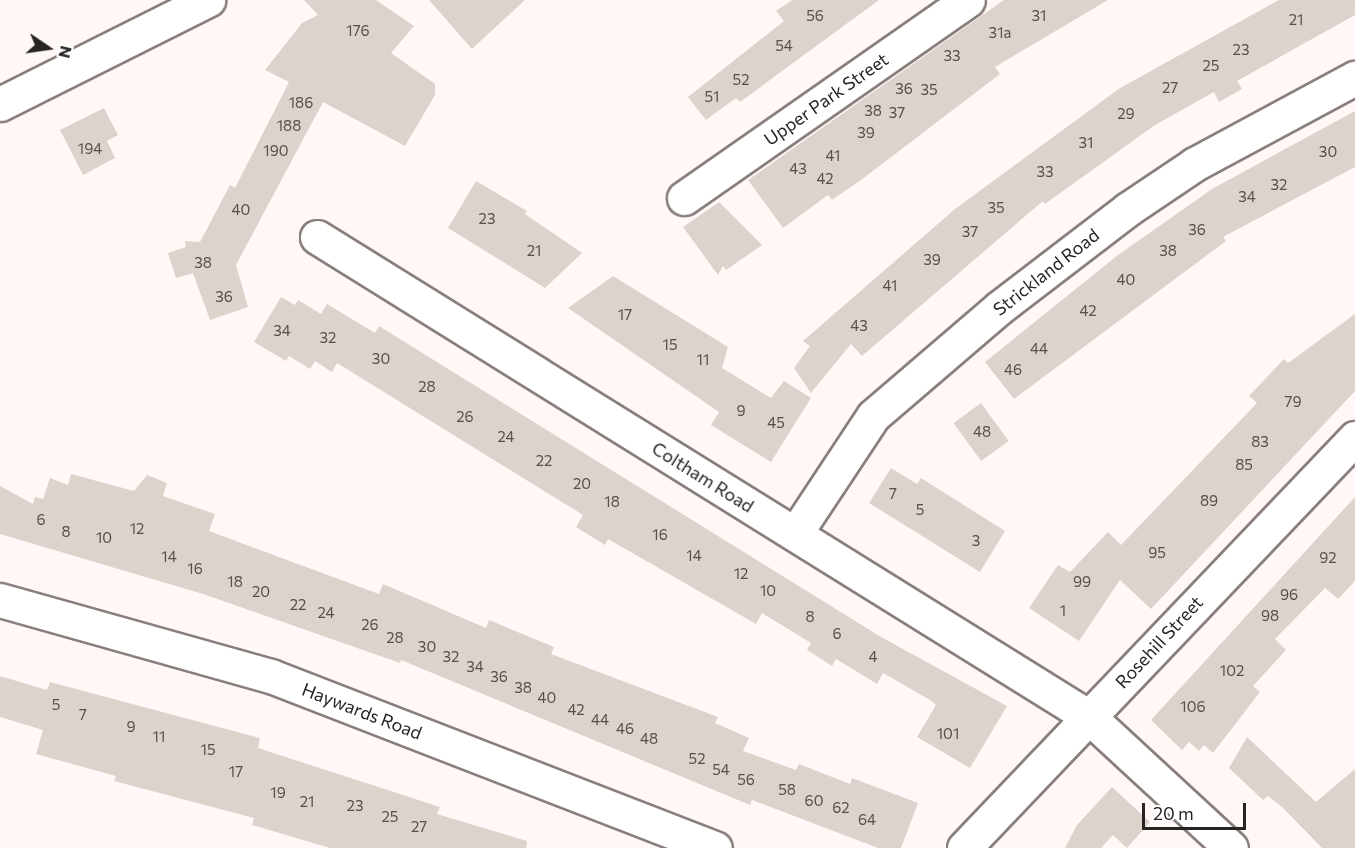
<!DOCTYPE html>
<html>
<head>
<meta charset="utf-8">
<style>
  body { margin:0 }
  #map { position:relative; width:1355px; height:848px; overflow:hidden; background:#fff8f6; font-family:Commissioner,sans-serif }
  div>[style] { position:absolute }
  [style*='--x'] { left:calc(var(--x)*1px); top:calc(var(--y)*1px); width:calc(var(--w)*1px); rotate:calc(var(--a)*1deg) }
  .building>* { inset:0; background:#dcd3cd; transform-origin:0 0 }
  .roads { filter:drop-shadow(2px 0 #897f7c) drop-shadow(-2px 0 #897f7c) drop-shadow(0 2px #897f7c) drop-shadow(0 -2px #897f7c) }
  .street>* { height:33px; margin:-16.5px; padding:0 16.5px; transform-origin:16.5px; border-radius:16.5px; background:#fff }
  .highway>* { height:33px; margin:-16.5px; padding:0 16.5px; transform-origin:16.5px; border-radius:16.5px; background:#fff }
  span { translate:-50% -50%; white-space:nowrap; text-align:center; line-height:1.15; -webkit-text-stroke:5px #fff; paint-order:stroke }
  .number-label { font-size:15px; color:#55504e }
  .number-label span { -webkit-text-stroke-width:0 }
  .street-label { font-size:18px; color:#282423 }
  .north { position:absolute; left:18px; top:18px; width:60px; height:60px; -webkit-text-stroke:4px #fff; paint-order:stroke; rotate:103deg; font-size:16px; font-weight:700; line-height:24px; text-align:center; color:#282423 }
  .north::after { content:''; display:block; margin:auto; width:21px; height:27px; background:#282423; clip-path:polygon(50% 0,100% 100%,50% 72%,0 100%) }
  .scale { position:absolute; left:1142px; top:803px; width:104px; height:27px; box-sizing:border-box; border:3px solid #282423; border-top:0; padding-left:8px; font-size:18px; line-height:21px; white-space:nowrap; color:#282423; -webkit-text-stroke:4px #fff; paint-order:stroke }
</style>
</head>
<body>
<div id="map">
  <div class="building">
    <div style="clip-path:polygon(304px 0,376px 0,414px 26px,391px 53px,435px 84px,435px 95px,405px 146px,323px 102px,236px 265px,248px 307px,210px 320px,193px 273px,176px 278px,168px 253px,186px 247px,185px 241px,200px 242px,230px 185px,235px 188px,289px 82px,265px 70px,302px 23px,318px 15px)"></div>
    <div style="clip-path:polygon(429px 0,525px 0,472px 49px)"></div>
    <div style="clip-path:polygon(792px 0,879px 0,740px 102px,736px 98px,706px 120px,688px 97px,784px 21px,776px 11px)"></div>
    <div style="clip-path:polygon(1004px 0,1108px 0,995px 67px,1000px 74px,861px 180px,832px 200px,828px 195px,783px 228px,748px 180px)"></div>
    <div style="clip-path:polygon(1279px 0,1355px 0,1355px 15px,1237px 81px,1242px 89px,1219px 102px,1214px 92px,1155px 125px,1045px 204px,1043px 201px,862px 356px,851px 344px,811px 393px,794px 368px,810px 346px,803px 341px,955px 209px,1120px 88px)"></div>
    <div style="clip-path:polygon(104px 108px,118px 135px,107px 141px,115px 158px,83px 175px,60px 130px)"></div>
    <div style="clip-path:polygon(1355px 111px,1355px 167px,1223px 237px,1226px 241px,1014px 399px,985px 362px,1118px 255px,1212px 189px)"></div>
    <div style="clip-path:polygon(476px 181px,527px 211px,525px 214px,582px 253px,545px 288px,448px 228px)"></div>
    <div style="clip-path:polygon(719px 202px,762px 245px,726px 270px,723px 266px,718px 275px,683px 227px)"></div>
    <div style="clip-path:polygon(613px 276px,728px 347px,722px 368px,771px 398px,784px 381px,811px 398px,771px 462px,711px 425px,719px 412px,568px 308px)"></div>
    <div style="clip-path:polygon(281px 297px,295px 305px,298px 300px,321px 314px,327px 304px,375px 333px,379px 326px,881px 637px,1007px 706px,970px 768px,917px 737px,936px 705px,930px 700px,883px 673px,877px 684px,836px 659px,832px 666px,807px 650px,811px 643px,762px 613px,756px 624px,608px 539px,605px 545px,576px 527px,583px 515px,337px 363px,332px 372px,315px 361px,310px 369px,289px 356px,286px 361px,254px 342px)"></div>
    <div style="clip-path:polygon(1355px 314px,1355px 391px,1151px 609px,1120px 580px,1079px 641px,1029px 608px,1058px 565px,1070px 572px,1108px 532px,1121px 545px,1257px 403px,1249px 396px,1284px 359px,1288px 363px)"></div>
    <div style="left:981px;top:403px;width:47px;height:34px;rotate:54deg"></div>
    <div style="clip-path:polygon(891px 468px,917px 484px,921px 478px,1005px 531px,980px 572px,869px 503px)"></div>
    <div style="clip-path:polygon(71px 474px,134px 491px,147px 475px,167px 483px,163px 496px,215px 514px,209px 531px,379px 594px,383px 584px,486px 628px,489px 620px,554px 647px,551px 654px,718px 717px,715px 723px,749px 738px,743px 751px,796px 770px,799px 764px,850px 784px,852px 778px,918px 803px,901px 848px,878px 848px,752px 800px,750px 805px,401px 660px,400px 663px,203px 594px,0 534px,0 486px,33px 504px,35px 497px,43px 499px,50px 478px,68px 485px)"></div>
    <div style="clip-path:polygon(1355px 497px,1355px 581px,1338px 599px,1325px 588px,1275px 639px,1286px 650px,1253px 686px,1260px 692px,1213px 753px,1204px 745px,1199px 751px,1189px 742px,1182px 750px,1151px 720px)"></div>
    <div style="clip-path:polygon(0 676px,47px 690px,50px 682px,260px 738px,258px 748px,440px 807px,437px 814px,527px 841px,526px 848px,330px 848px,252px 825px,254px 818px,114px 781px,116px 776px,36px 754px,43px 730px,0 717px)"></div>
    <div style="clip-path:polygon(1247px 737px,1316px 802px,1355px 769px,1355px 848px,1322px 848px,1282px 807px,1268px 796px,1263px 800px,1229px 768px)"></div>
    <div style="clip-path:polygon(1112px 787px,1150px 822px,1127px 848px,1113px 835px,1101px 848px,1065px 848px,1077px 825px)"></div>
  </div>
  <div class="roads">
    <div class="street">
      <div style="--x:684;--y:198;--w:346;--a:-34.9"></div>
      <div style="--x:317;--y:237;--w:909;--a:31.87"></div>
      <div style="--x:1089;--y:717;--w:193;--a:42.7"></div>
      <div style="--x:795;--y:534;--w:141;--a:-56.5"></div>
      <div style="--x:873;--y:416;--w:167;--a:-40.6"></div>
      <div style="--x:1000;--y:307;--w:161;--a:-37.4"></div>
      <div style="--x:1128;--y:209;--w:81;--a:-33.9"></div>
      <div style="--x:1195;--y:164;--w:182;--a:-28.3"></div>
      <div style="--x:0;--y:600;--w:281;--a:15.7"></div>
      <div style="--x:271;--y:676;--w:476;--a:21.2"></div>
      <div style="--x:964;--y:848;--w:567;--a:-46.36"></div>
    </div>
    <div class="highway">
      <div style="--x:0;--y:104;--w:233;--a:-26.6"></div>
    </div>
  </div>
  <div class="number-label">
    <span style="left:815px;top:16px">56</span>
    <span style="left:1039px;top:16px">31</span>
    <span style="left:1296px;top:20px">21</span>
    <span style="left:358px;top:31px">176</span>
    <span style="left:1000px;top:33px">31a</span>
    <span style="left:784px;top:46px">54</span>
    <span style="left:1241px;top:50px">23</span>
    <span style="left:952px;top:56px">33</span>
    <span style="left:1211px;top:66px">25</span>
    <span style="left:741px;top:80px">52</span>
    <span style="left:1170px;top:88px">27</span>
    <span style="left:904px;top:89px">36</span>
    <span style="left:929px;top:90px">35</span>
    <span style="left:712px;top:97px">51</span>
    <span style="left:301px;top:103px">186</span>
    <span style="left:873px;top:111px">38</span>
    <span style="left:897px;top:113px">37</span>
    <span style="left:1126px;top:114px">29</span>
    <span style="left:289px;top:126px">188</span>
    <span style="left:866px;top:133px">39</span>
    <span style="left:1086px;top:143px">31</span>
    <span style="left:90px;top:149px">194</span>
    <span style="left:276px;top:151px">190</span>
    <span style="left:1328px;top:152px">30</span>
    <span style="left:833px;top:156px">41</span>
    <span style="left:798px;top:169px">43</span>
    <span style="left:1045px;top:172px">33</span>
    <span style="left:825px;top:179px">42</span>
    <span style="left:1279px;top:185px">32</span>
    <span style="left:1247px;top:197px">34</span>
    <span style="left:996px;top:208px">35</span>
    <span style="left:241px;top:210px">40</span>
    <span style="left:487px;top:219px">23</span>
    <span style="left:1197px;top:230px">36</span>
    <span style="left:970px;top:232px">37</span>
    <span style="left:534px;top:251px">21</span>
    <span style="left:1168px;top:251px">38</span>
    <span style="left:932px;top:260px">39</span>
    <span style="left:203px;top:263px">38</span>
    <span style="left:1126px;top:280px">40</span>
    <span style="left:890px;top:286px">41</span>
    <span style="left:224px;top:297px">36</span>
    <span style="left:1088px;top:311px">42</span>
    <span style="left:625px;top:315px">17</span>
    <span style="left:859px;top:326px">43</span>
    <span style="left:282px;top:331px">34</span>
    <span style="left:328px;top:338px">32</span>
    <span style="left:670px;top:345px">15</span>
    <span style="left:1039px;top:349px">44</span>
    <span style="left:381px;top:359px">30</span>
    <span style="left:703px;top:360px">11</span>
    <span style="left:1013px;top:370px">46</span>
    <span style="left:427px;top:387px">28</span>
    <span style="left:1293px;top:402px">79</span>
    <span style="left:741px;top:411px">9</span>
    <span style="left:465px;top:417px">26</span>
    <span style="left:776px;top:423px">45</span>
    <span style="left:982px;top:432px">48</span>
    <span style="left:506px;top:437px">24</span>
    <span style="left:1260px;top:442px">83</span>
    <span style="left:544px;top:461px">22</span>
    <span style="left:1244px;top:465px">85</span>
    <span style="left:582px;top:484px">20</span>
    <span style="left:893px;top:494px">7</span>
    <span style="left:1209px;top:501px">89</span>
    <span style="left:612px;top:502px">18</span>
    <span style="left:920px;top:510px">5</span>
    <span style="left:41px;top:520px">6</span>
    <span style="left:137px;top:529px">12</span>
    <span style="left:66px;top:532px">8</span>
    <span style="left:660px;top:535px">16</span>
    <span style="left:104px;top:538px">10</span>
    <span style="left:976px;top:541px">3</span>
    <span style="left:1157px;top:553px">95</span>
    <span style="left:694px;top:556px">14</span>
    <span style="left:169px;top:557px">14</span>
    <span style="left:1328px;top:558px">92</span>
    <span style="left:195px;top:569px">16</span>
    <span style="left:741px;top:574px">12</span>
    <span style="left:235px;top:582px">18</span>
    <span style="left:1082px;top:582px">99</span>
    <span style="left:768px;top:591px">10</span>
    <span style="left:261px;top:592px">20</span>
    <span style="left:1289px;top:595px">96</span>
    <span style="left:298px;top:605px">22</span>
    <span style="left:1063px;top:611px">1</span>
    <span style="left:326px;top:613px">24</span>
    <span style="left:1270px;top:616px">98</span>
    <span style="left:810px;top:617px">8</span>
    <span style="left:370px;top:625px">26</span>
    <span style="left:837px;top:634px">6</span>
    <span style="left:395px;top:638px">28</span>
    <span style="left:427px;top:647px">30</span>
    <span style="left:451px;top:657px">32</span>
    <span style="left:873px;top:657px">4</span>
    <span style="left:475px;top:667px">34</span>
    <span style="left:1232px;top:671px">102</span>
    <span style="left:499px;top:677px">36</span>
    <span style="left:523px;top:688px">38</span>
    <span style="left:547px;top:698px">40</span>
    <span style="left:56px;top:705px">5</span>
    <span style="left:1193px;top:707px">106</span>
    <span style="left:576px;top:710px">42</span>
    <span style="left:83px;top:715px">7</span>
    <span style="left:600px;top:720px">44</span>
    <span style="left:131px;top:727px">9</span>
    <span style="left:625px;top:729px">46</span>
    <span style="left:948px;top:734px">101</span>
    <span style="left:159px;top:737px">11</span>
    <span style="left:649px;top:739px">48</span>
    <span style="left:208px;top:750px">15</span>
    <span style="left:697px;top:759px">52</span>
    <span style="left:721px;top:770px">54</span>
    <span style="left:236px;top:772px">17</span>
    <span style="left:746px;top:780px">56</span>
    <span style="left:787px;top:790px">58</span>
    <span style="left:278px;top:793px">19</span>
    <span style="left:814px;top:801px">60</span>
    <span style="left:307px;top:802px">21</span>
    <span style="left:355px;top:806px">23</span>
    <span style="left:841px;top:808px">62</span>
    <span style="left:390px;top:817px">25</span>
    <span style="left:867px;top:820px">64</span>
    <span style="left:419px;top:827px">27</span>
  </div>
  <div class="street-label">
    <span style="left:826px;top:99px;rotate:-35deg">Upper Park Street</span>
    <span style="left:1046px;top:272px;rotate:-38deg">Strickland Road</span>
    <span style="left:703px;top:477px;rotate:32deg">Coltham Road</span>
    <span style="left:1159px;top:642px;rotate:-47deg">Rosehill Street</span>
    <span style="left:362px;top:711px;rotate:21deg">Haywards Road</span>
  </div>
  <div class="north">N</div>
  <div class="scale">20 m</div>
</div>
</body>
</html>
